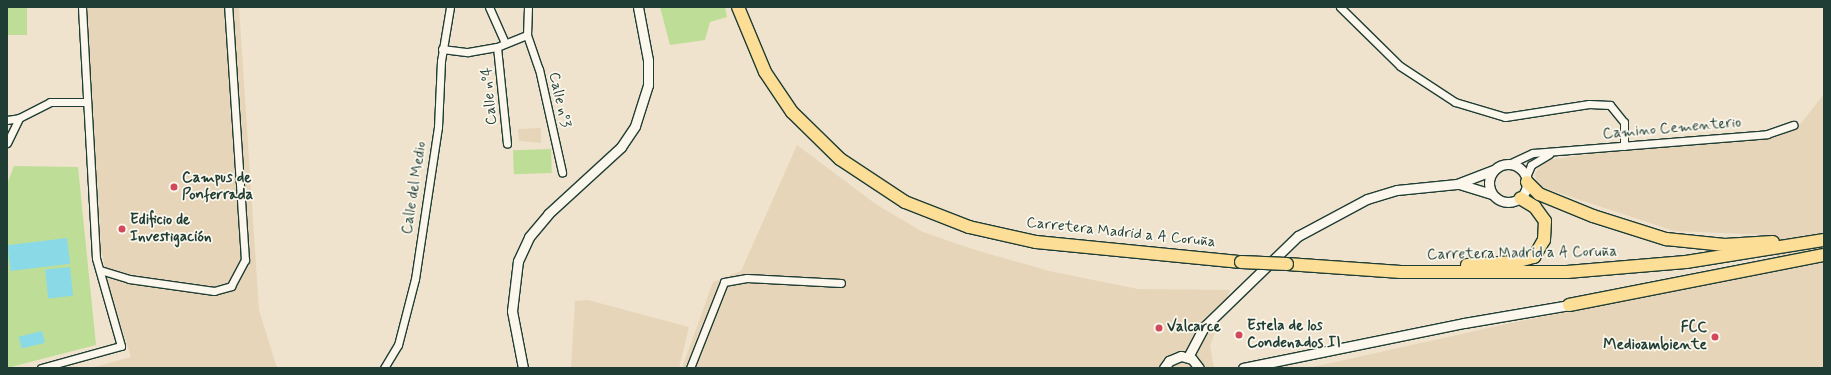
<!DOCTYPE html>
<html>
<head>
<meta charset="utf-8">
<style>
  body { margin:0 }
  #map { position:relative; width:1831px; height:375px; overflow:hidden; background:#efe3ce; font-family:Mynerve,sans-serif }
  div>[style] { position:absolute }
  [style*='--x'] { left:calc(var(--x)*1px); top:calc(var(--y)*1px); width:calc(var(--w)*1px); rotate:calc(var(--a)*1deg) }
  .built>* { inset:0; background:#e6d5b9 }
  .green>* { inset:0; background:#bede97; transform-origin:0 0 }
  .water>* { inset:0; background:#8ad9e7; transform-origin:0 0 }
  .roads { filter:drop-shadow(1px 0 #1f3d34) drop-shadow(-1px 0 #1f3d34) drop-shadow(0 1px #1f3d34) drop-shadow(0 -1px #1f3d34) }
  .street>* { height:7px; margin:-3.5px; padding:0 3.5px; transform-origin:3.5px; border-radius:3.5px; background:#fbf7ec }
  .secondary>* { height:9px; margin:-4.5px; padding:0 4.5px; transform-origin:4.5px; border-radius:4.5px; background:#fbf7ec }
  .secondary>.ring { margin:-4.5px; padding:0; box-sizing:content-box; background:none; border:9px solid #fbf7ec; border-radius:50% }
  .highway>* { height:12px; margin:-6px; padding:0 6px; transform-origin:6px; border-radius:6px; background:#fdde96 }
  .bridges { filter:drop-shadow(1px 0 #1f3d34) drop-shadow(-1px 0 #1f3d34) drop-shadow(0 1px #1f3d34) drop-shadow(0 -1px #1f3d34) }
  .highway-bridge>* { height:12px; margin:-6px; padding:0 6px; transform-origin:6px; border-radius:6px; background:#fdde96 }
  .dots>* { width:11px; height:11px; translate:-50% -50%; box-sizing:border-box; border:2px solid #fbf7ec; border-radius:50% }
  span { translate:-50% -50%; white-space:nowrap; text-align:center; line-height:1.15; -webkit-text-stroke:3.5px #fbf7ec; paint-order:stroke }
  .street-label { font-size:15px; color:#1f3d34 }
  .poi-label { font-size:15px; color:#1f3d34; font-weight:700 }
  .left { translate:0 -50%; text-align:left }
  .right { translate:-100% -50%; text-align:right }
  .frame { position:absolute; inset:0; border:8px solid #1f3d34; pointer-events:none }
</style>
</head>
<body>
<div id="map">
  <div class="built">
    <div style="clip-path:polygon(87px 7px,239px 7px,259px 310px,277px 368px,91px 368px,131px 357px,109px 288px,101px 249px)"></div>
    <div style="clip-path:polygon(1824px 94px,1824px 368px,1308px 368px,1511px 323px,1780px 270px,1769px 235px,1674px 231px,1538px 186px,1535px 174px,1543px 161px,1631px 148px,1777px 137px,1798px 127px)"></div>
    <div style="clip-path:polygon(541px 128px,541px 143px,519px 141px,518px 129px)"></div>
    <div style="clip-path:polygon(797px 145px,877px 205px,923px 232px,972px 249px,1049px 271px,1138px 289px,1230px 290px,1210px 346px,1214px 368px,682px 368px,713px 282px,741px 271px)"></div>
    <div style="clip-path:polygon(588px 300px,689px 327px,679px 368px,571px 368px,575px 301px)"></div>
  </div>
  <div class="green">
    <div style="left:7px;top:7px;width:20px;height:28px"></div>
    <div style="clip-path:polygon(660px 7px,725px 7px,727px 17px,710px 22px,705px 40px,670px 45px)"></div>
    <div style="left:551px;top:149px;width:24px;height:38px;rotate:88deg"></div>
    <div style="clip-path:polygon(14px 166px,78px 167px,96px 345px,7px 368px,7px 184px)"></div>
  </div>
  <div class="water">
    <div style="left:67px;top:238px;width:26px;height:60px;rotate:83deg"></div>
    <div style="left:70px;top:267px;width:29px;height:25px;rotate:84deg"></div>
    <div style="left:42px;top:331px;width:12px;height:24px;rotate:76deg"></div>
  </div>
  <div class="roads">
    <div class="street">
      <div style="--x:489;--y:7;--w:39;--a:66"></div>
      <div style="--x:528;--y:7;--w:28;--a:92"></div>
      <div style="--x:527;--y:35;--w:36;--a:71"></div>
      <div style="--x:539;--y:69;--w:106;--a:77.4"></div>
      <div style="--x:1340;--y:7;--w:84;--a:44.5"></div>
      <div style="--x:1400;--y:66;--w:66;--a:33.2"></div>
      <div style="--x:1455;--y:102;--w:52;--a:16.7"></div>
      <div style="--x:1505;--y:117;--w:85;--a:-8.8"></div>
      <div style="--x:1589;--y:104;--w:21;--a:3"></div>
      <div style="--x:1610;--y:105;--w:22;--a:51"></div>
      <div style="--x:1624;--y:122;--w:24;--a:90"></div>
      <div style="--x:497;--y:47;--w:97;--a:84.1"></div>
      <div style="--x:442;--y:49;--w:26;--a:7"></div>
      <div style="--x:468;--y:52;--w:29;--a:-10"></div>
      <div style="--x:497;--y:47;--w:32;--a:-22"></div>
      <div style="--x:7;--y:120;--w:12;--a:-9"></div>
      <div style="--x:7;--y:143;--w:28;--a:-64"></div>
      <div style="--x:19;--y:118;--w:35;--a:-27"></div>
      <div style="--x:50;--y:102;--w:37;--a:0"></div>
      <div style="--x:1509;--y:164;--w:26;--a:-25"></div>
      <div style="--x:1533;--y:153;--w:235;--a:-4.6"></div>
      <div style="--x:1767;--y:134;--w:28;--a:-19"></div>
      <div style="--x:1526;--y:177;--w:13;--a:-67"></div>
      <div style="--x:1531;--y:165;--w:21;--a:-31"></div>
      <div style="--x:100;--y:270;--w:30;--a:17"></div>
      <div style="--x:129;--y:279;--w:86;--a:8"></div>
      <div style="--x:214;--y:291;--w:18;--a:-16"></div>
      <div style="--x:231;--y:286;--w:30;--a:-62"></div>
      <div style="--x:245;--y:260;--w:254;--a:-93.8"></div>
      <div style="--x:41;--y:368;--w:83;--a:-15.4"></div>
      <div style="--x:121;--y:346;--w:91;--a:-105.9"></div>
      <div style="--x:96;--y:258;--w:251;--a:-93.2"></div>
      <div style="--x:384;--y:368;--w:27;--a:-59"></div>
      <div style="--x:398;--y:345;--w:68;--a:-75.6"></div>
      <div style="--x:415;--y:279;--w:154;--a:-81.4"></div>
      <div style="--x:438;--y:127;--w:66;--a:-87.4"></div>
      <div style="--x:441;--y:61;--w:55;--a:-80.5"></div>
      <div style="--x:690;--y:368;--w:92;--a:-68.4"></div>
      <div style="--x:724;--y:282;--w:23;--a:-10"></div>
      <div style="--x:747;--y:278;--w:94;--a:3"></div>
    </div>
    <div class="secondary">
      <div class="ring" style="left:1489px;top:164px;width:29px;height:29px"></div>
      <div style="--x:1459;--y:184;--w:34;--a:17"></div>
      <div style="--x:1188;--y:357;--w:34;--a:-62"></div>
      <div style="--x:1204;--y:327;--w:131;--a:-44.1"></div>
      <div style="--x:1298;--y:236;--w:78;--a:-28.2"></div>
      <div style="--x:1367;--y:199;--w:31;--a:-17"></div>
      <div style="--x:1397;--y:190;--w:60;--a:-5.7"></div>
      <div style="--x:1457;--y:184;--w:39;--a:-21"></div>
      <div style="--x:523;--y:368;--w:58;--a:-100.9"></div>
      <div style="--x:512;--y:311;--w:50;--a:-83.2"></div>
      <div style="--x:518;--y:261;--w:26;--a:-65"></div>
      <div style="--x:529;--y:237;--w:30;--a:-50"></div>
      <div style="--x:548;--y:214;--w:99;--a:-42.5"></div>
      <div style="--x:621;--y:147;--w:25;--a:-56"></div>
      <div style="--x:635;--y:126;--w:43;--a:-72.4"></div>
      <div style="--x:648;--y:85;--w:25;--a:-90"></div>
      <div style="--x:648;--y:60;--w:54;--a:-100.7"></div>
      <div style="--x:1164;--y:368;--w:9;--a:-54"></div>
      <div style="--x:1169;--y:361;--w:13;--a:-23"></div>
      <div style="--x:1181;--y:356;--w:11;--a:15"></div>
      <div style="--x:1192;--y:359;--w:11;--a:52"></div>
      <div style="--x:1243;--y:368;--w:226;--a:-11.5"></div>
      <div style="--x:1464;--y:323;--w:107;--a:-9.7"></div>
    </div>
    <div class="highway">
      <div style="--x:738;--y:7;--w:70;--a:67.4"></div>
      <div style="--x:765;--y:72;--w:48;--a:56"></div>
      <div style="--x:792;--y:112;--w:67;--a:44.4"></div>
      <div style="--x:840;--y:159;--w:78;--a:33.5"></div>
      <div style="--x:905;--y:202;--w:69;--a:21.3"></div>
      <div style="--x:969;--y:227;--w:69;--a:12.6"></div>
      <div style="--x:1036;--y:242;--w:206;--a:5.6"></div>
      <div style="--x:1527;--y:182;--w:17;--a:45"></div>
      <div style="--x:1539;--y:194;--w:58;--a:22.2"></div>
      <div style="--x:1593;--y:216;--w:77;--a:17.5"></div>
      <div style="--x:1666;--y:239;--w:59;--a:5.8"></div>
      <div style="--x:1725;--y:245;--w:48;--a:-3.6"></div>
      <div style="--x:1287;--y:264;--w:114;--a:4"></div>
      <div style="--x:1401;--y:272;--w:166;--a:0"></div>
      <div style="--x:1567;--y:272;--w:119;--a:-4.8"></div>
      <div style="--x:1686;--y:262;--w:140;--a:-9.1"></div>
      <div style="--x:1467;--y:265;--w:48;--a:-3.6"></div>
      <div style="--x:1515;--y:262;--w:20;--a:-15"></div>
      <div style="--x:1534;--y:257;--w:20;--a:-60"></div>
      <div style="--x:1544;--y:240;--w:19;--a:-87"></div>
      <div style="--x:1545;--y:221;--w:17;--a:-126"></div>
      <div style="--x:1535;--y:207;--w:17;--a:-149"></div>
      <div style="--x:1569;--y:305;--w:260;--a:-11.1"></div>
    </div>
  </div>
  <div class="bridges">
    <div class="highway-bridge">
      <div style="--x:1241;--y:262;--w:46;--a:2.5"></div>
    </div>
  </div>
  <div class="dots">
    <div style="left:174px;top:187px;background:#d1495b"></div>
    <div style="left:122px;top:229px;background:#d1495b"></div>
    <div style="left:1159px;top:328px;background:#d1495b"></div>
    <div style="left:1239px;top:335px;background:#d1495b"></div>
    <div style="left:1715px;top:337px;background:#d1495b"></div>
  </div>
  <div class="street-label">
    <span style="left:490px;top:96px;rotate:-95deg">Calle nº4</span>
    <span style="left:559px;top:100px;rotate:77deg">Calle nº3</span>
    <span style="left:1672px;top:129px;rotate:-5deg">Camino Cementerio</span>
    <span style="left:415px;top:188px;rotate:-81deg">Calle del Medio</span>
    <span style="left:1121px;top:233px;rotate:6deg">Carretera Madrid a A Coruña</span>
    <span style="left:1522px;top:254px;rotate:-1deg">Carretera Madrid a A Coruña</span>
  </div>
  <div class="poi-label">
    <span class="left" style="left:182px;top:187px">Campus de<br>Ponferrada</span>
    <span class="left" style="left:130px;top:229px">Edificio de<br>Investigación</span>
    <span class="left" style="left:1247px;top:335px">Estela de los<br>Condenados II</span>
    <span class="left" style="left:1167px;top:328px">Valcarce</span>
    <span class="right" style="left:1707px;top:337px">FCC<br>Medioambiente</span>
  </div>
  <div class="frame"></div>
</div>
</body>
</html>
